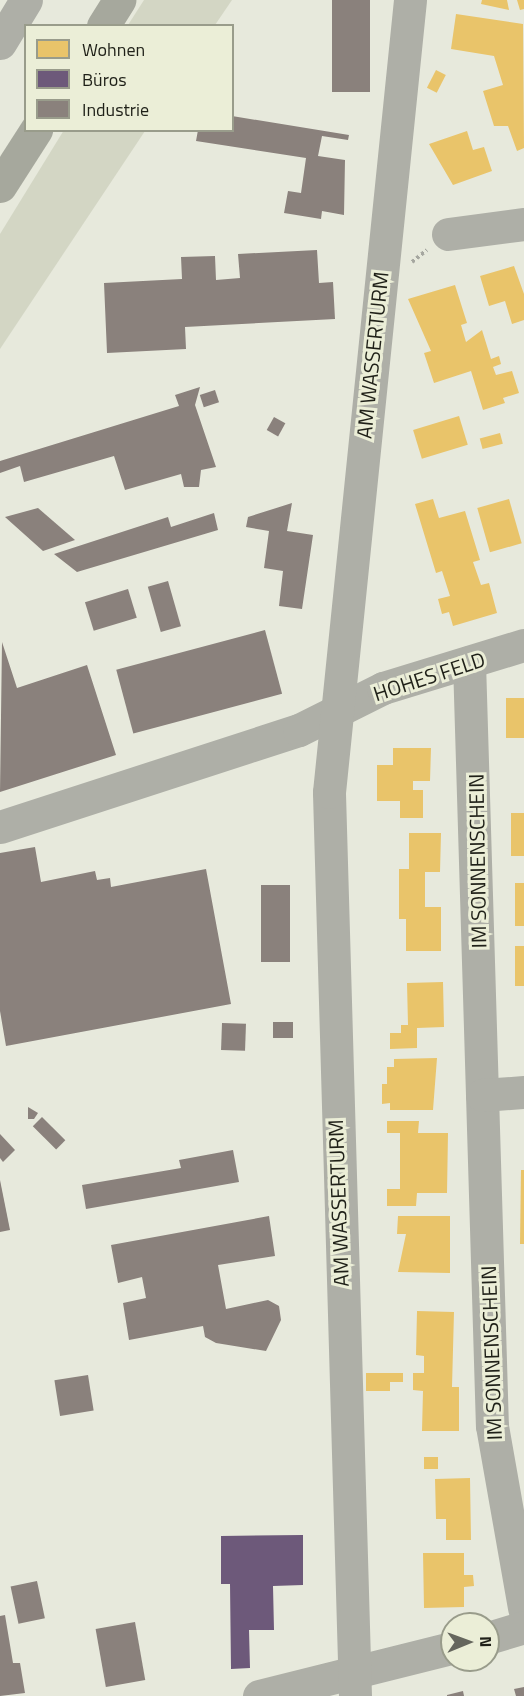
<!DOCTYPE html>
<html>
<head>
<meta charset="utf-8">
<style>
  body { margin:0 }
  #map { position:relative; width:524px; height:1696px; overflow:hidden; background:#e7e9dc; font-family:"Titillium Web",sans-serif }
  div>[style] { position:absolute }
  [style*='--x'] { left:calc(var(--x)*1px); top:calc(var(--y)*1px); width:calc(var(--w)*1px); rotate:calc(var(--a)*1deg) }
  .green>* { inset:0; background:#d3d6c4 }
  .homes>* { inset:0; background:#e9c46a; transform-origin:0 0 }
  .offices>* { inset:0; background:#6d597a }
  .industry>* { inset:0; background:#8a817c; transform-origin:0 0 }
  .path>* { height:4px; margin-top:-2px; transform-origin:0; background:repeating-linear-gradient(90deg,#a6a7a0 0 3px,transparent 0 6px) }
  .minor>* { height:33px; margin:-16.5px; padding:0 16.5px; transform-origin:16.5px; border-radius:16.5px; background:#aeafa7 }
  .major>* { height:33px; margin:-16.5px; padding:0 16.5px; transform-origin:16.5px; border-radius:16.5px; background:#a6a89d }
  span { translate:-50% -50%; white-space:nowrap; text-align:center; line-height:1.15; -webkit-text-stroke:6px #ebeed7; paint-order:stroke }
  .street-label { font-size:21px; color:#1f2018 }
  .legend { position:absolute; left:24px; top:24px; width:210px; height:108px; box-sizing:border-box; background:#ebeed7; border:2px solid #999c8b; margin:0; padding:8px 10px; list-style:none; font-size:18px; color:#1f2018 }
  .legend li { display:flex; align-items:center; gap:12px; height:30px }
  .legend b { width:30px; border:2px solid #999c8b }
  .north { position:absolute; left:440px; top:1612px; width:60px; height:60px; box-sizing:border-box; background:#ebeed7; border:2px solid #999c8b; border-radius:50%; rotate:89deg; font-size:16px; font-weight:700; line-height:24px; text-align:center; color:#1f2018 }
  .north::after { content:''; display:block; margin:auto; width:21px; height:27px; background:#65665d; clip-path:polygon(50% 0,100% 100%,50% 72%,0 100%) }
</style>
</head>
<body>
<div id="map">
  <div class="green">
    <div style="clip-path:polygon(144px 0,232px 0,215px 25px,128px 25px)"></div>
    <div style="clip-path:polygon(64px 130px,145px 131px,0 349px,0 234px)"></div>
  </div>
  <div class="homes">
    <div style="clip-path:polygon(482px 0,507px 0,509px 10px,481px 4px)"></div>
    <div style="clip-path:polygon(517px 0,524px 0,524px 9px,520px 10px)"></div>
    <div style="clip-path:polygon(456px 14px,523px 24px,524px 148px,517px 151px,508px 126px,494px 126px,483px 91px,503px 85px,494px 56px,451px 49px)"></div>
    <div style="left:436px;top:70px;width:11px;height:20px;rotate:27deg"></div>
    <div style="clip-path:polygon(467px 131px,473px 150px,484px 147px,492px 171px,453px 185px,429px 144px)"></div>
    <div style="clip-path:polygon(514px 266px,524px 294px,524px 320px,512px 324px,505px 301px,489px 306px,480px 276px)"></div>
    <div style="clip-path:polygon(455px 285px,467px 323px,461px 325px,466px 342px,482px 330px,491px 359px,499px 356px,501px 364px,493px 367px,496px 375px,512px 371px,519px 393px,503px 398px,505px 403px,483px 410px,471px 371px,434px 383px,424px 353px,431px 351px,408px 299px)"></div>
    <div style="left:459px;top:416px;width:30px;height:48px;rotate:73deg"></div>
    <div style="left:500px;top:433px;width:11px;height:21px;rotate:75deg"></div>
    <div style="clip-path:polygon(433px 499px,439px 518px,465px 511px,480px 560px,473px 562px,481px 585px,489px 583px,497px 613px,453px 626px,449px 612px,442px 614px,438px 599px,450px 596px,442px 571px,436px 573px,415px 504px)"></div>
    <div style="left:509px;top:499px;width:46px;height:33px;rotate:74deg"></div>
    <div style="left:506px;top:698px;width:18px;height:40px"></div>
    <div style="clip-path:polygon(393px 748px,431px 748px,430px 781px,413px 781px,413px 790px,423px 790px,423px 818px,400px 818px,400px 801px,377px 801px,377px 765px,393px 765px)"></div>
    <div style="left:511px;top:813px;width:13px;height:43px"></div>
    <div style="clip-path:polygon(409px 833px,441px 833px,440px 872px,425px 872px,425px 907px,441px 907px,441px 951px,406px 951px,406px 919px,399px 919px,399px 869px,409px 869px)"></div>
    <div style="left:515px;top:883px;width:9px;height:43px"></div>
    <div style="left:515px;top:946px;width:9px;height:40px"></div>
    <div style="clip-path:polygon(443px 982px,444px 1027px,417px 1028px,417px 1048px,390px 1049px,390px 1033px,401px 1033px,401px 1025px,408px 1025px,407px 983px)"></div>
    <div style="clip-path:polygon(437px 1058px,433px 1110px,390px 1110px,390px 1103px,382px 1104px,382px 1084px,387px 1084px,387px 1067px,394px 1067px,394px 1059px)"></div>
    <div style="clip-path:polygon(387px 1121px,419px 1121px,418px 1133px,448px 1133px,447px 1193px,417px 1193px,416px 1206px,387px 1206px,387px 1189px,400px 1189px,400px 1133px,387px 1133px)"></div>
    <div style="clip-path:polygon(521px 1170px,524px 1170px,524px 1244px,520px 1244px)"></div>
    <div style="clip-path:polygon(398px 1216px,450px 1216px,450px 1273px,398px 1272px,406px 1234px,397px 1234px)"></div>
    <div style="clip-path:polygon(417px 1311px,454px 1312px,452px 1387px,459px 1387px,459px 1431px,422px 1431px,423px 1391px,413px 1390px,413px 1373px,424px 1373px,424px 1356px,416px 1355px)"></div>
    <div style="clip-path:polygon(366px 1373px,403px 1373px,403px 1382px,390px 1382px,390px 1391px,366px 1391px)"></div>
    <div style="left:424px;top:1457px;width:14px;height:12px"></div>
    <div style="clip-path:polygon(470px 1478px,471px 1540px,446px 1540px,446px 1519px,436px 1519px,435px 1479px)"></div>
    <div style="clip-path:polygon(423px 1553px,464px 1553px,464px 1575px,473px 1575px,474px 1586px,464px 1587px,464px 1607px,424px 1608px)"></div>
  </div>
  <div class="offices">
    <div style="clip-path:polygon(303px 1535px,303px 1585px,273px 1586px,274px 1630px,249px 1630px,250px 1668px,231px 1669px,230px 1584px,221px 1584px,221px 1536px)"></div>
  </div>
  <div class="industry">
    <div style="left:332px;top:0;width:38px;height:92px"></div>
    <div style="clip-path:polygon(232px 116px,349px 135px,348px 140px,322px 136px,318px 156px,345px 160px,344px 215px,322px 211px,321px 219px,284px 213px,288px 191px,301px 193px,306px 158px,196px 141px,198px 130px,232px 130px)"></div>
    <div style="clip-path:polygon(317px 250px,319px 283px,333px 282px,335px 319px,185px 327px,186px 349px,107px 353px,104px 283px,182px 279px,181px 257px,215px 256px,216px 280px,240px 278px,238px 254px)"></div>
    <div style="clip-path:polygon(200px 387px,195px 405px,216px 467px,201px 470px,199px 487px,184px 487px,181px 474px,125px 490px,114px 456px,24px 482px,20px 466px,0 473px,0 461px,179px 406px,175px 395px)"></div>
    <div style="left:215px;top:390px;width:13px;height:16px;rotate:72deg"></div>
    <div style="left:274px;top:417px;width:13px;height:15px;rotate:29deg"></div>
    <div style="clip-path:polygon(292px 503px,287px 531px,313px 535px,302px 609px,279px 606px,283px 571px,264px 568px,269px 531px,246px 527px,248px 517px)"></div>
    <div style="clip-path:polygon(38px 508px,75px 540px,43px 551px,5px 517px)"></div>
    <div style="clip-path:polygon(214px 513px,218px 530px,77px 572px,54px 554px,168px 517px,171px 527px)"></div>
    <div style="left:168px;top:581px;width:47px;height:21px;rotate:74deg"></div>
    <div style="left:128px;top:589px;width:30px;height:45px;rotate:73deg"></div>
    <div style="left:265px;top:630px;width:66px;height:154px;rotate:75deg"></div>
    <div style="clip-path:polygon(2px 642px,17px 688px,87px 665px,116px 755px,0 792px)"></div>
    <div style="clip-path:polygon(35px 847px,41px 882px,95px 871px,97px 880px,110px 878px,111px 887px,206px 869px,231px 1004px,6px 1046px,0 1011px,0 853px)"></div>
    <div style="left:261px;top:885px;width:29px;height:77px"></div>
    <div style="left:273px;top:1022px;width:20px;height:16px"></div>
    <div style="left:222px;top:1023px;width:24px;height:27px;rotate:2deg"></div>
    <div style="clip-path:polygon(28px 1107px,38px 1113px,34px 1119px,28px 1119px)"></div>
    <div style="left:42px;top:1117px;width:33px;height:13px;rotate:45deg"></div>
    <div style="clip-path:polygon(0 1134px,15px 1150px,3px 1162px,0 1158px)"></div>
    <div style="clip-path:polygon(233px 1150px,239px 1182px,86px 1209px,82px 1185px,181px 1168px,179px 1160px)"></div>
    <div style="clip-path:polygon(0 1180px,10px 1230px,0 1232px)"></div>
    <div style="clip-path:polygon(269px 1216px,275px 1256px,218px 1265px,226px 1309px,268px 1300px,279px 1306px,281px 1320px,266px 1351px,216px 1343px,205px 1337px,203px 1326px,129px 1340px,123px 1303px,146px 1298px,142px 1277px,118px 1283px,111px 1245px)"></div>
    <div style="left:88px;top:1375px;width:36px;height:34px;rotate:81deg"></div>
    <div style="left:37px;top:1581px;width:38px;height:27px;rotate:78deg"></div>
    <div style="clip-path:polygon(5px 1615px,13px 1663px,20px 1663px,25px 1693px,0 1696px,0 1616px)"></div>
    <div style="left:135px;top:1622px;width:59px;height:40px;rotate:80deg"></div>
    <div style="clip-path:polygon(524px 1687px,524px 1696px,516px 1696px,514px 1689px)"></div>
    <div style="clip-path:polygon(463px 1691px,464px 1696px,447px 1696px,447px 1695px)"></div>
  </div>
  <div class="path">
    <div style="--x:412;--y:262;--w:19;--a:-39"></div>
  </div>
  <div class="minor">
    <div style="--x:0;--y:43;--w:50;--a:-58.8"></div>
    <div style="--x:448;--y:234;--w:77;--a:-7.5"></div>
    <div style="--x:469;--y:662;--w:764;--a:88.28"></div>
    <div style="--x:492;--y:1426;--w:185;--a:80"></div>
    <div style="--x:0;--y:827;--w:314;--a:-18"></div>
    <div style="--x:299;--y:730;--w:94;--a:-26.6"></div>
    <div style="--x:383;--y:688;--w:147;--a:-17"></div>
    <div style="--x:482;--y:1095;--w:42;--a:-4.1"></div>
    <div style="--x:488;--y:1638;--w:38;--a:-17"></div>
    <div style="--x:259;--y:1696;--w:199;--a:-14"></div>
    <div style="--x:355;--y:1696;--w:904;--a:-91.65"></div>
    <div style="--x:329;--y:792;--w:796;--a:-84.16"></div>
  </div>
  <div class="major">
    <div style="--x:103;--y:26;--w:31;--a:-58"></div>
    <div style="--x:0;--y:186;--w:67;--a:-57.3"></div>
  </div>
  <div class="street-label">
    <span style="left:372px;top:355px;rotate:-84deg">AM WASSERTURM</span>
    <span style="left:429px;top:676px;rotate:-18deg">HOHES FELD</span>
    <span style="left:477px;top:861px;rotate:-91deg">IM SONNENSCHEIN</span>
    <span style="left:338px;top:1203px;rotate:-92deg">AM WASSERTURM</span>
    <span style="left:491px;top:1353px;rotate:-92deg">IM SONNENSCHEIN</span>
  </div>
  <ul class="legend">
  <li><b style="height:16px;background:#e9c46a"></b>Wohnen</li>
  <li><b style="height:16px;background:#6d597a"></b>Büros</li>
  <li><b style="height:16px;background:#8a817c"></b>Industrie</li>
  </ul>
  <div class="north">N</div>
</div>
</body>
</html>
